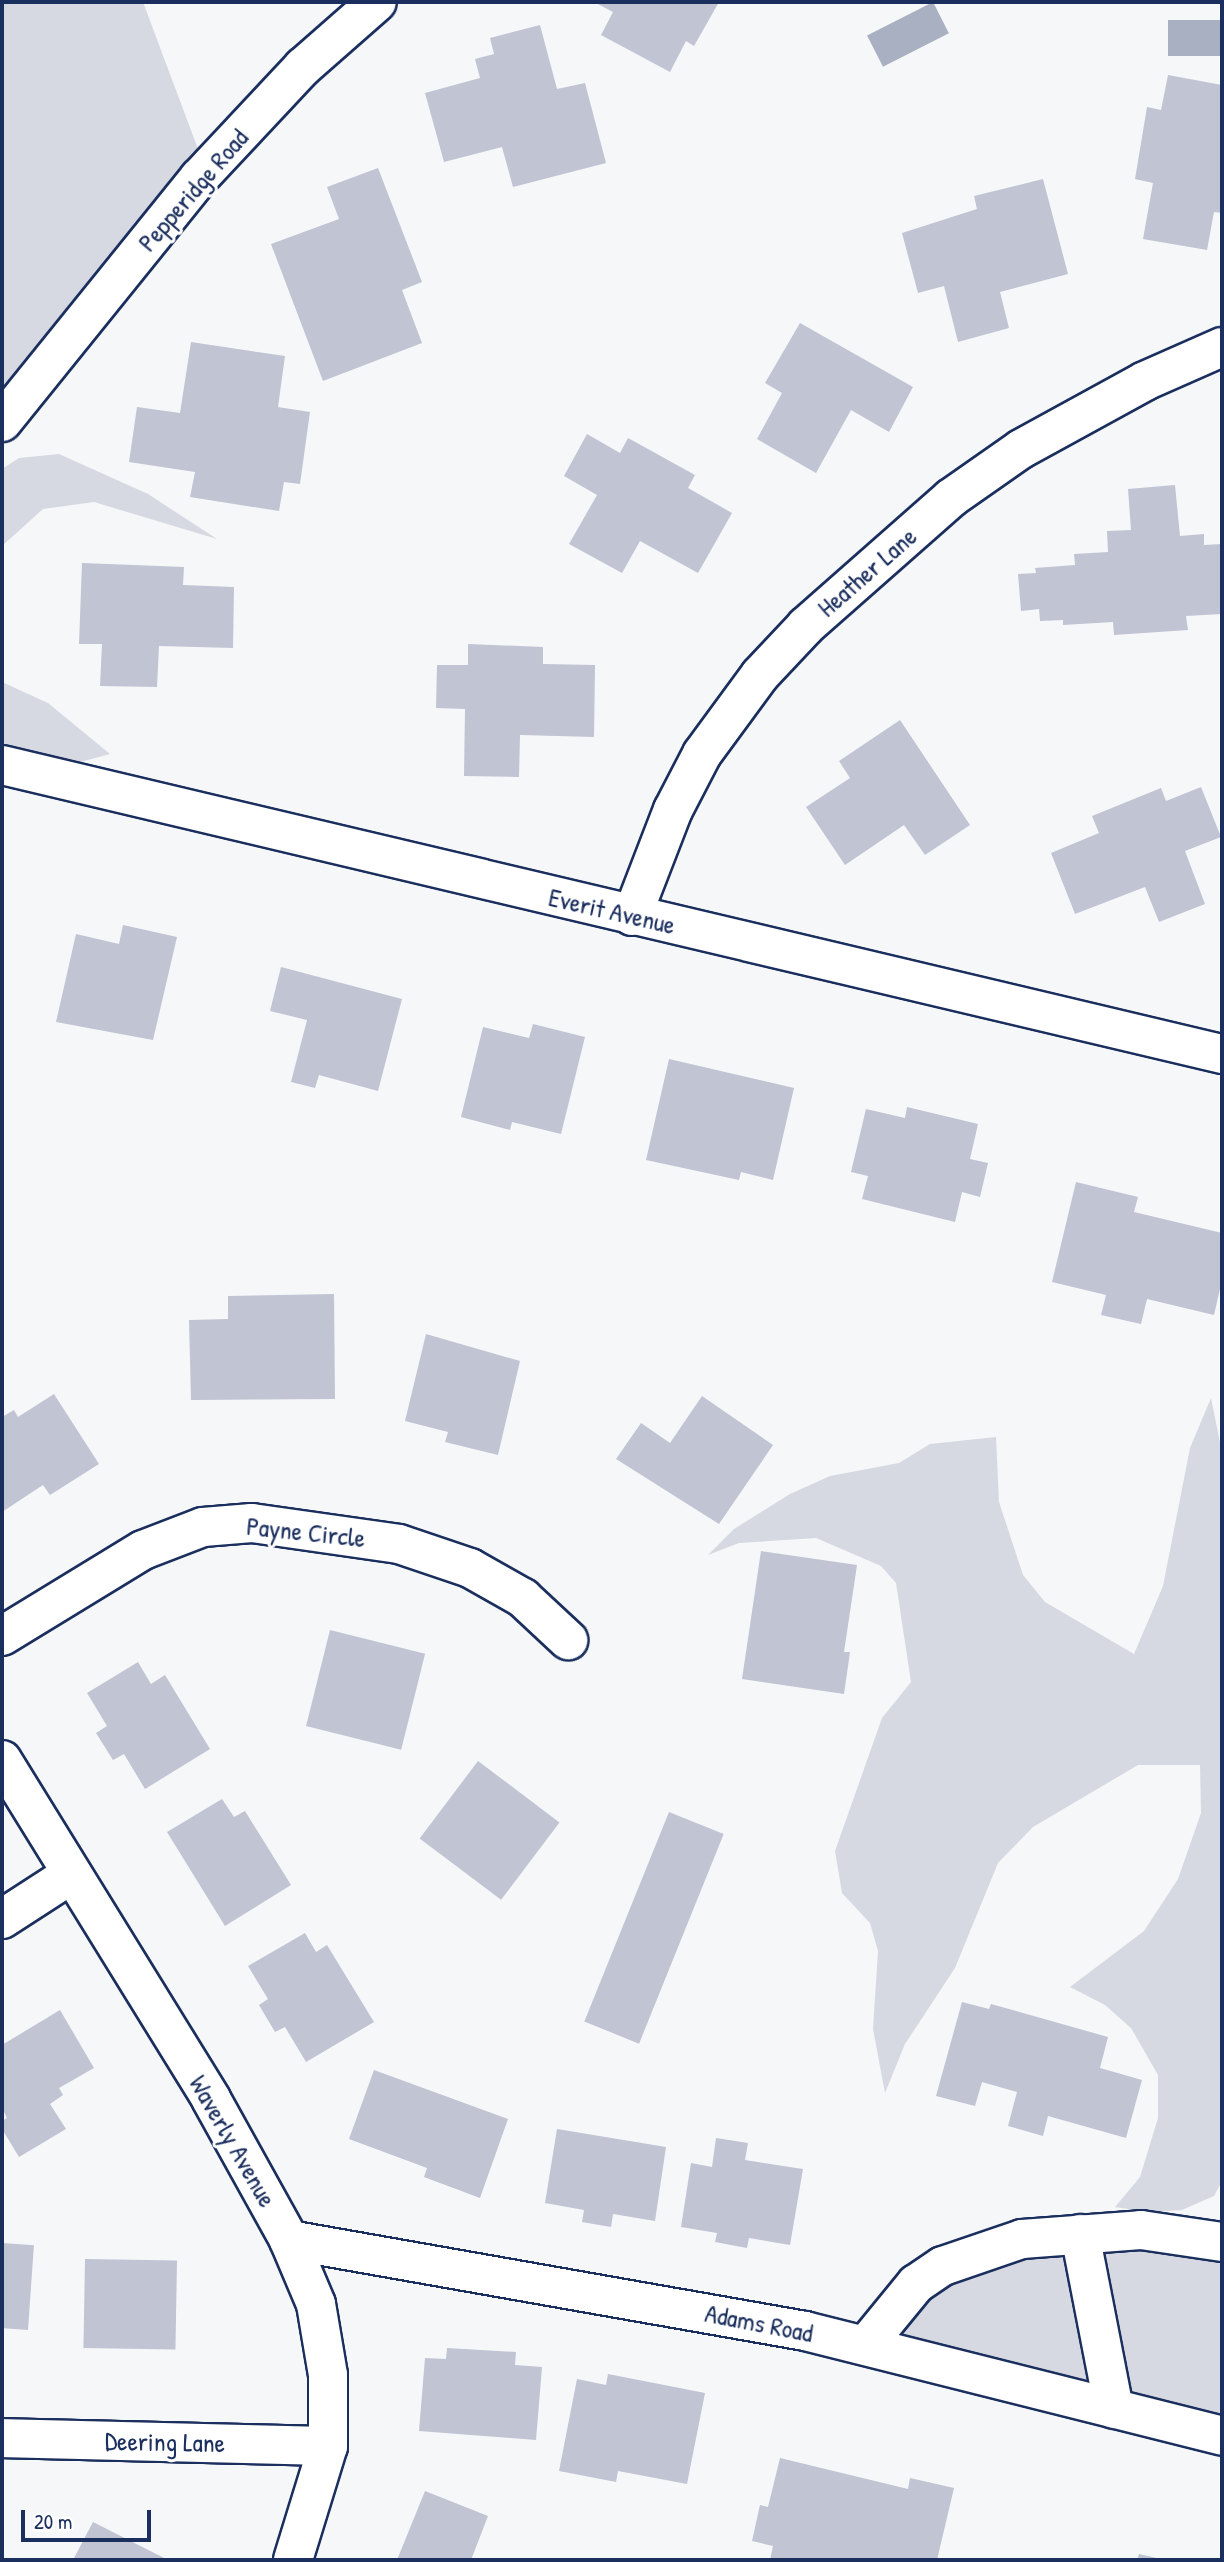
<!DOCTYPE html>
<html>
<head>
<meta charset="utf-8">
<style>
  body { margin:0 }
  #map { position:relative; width:1224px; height:2562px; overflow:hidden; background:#f6f7f9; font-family:"Patrick Hand",sans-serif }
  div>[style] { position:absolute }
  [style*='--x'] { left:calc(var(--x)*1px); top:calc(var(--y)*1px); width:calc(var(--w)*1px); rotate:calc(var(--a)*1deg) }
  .green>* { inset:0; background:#d6d9e2 }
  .water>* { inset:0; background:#a9b0c1; transform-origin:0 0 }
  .building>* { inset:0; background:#c0c4d3; transform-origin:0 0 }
  .roads { filter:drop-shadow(2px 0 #1b2f5e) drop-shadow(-2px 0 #1b2f5e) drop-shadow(0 2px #1b2f5e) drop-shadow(0 -2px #1b2f5e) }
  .minor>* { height:38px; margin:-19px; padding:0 19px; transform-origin:19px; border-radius:19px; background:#fff }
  span { translate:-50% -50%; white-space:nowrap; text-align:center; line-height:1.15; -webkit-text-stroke:6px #fff; paint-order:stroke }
  .street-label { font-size:26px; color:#1b2f5e }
  .frame { position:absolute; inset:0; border:4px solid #1b2f5e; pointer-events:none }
  .scale { position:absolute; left:21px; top:2510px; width:130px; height:32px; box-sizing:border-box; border:4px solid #1b2f5e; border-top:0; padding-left:9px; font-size:21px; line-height:24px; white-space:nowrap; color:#1b2f5e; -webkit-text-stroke:5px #fff; paint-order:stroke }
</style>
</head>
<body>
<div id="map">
  <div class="green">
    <div style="clip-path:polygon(2px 2px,143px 2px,210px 181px,2px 424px)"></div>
    <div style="clip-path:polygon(59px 454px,148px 494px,217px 539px,94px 502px,43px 509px,2px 546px,2px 469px,19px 458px)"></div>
    <div style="clip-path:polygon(2px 682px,48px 703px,110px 754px,73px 764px,2px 748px)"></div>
    <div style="clip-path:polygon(1211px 1398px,1222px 1452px,1222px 2181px,1214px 2196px,1182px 2210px,1147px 2212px,1115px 2207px,1140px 2177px,1158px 2118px,1158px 2075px,1131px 2028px,1105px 2005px,1070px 1987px,1144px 1931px,1178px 1879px,1201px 1813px,1200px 1765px,1138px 1765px,1033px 1827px,998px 1863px,955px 1968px,905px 2044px,885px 2093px,873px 2029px,878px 1951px,870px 1923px,842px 1893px,835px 1851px,882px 1718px,911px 1682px,896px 1583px,881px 1566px,816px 1538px,739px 1543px,708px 1555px,734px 1529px,790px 1494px,830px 1476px,899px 1463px,930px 1444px,996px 1437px,999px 1502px,1023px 1575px,1045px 1602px,1134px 1654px,1163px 1586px,1190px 1448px)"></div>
    <div style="clip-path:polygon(1138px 2241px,1222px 2252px,1222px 2428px,884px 2339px,933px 2281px,1026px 2248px)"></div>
  </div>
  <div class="water">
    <div style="left:933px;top:2px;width:35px;height:74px;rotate:63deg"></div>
    <div style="left:1222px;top:20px;width:36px;height:54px;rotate:90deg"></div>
  </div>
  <div class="building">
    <div style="clip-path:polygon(594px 2px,719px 2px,694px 46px,686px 41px,670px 72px,601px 35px,613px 12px)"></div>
    <div style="clip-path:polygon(540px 25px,557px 89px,585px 83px,606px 163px,513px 187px,502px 147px,444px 162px,425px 93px,480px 78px,475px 59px,494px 54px,490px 38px)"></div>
    <div style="clip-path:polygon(1168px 75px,1222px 85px,1222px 213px,1214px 212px,1207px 250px,1143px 239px,1153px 183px,1135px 179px,1147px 107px,1161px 110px)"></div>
    <div style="clip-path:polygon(378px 168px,422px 282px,402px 290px,422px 343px,323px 381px,271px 244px,339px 219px,327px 187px)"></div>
    <div style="clip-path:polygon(1043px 179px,1068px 274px,1000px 292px,1009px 328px,958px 342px,944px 286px,918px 293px,902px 233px,977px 209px,974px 196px)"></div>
    <div style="clip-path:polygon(800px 323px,913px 387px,889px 432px,851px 410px,816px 473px,757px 439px,782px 393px,765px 383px)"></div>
    <div style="clip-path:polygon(191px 342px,285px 356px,278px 407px,310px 412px,300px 484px,284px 482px,279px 511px,190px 497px,195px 472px,129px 462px,137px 407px,180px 413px)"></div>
    <div style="clip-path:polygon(587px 434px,620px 453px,628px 438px,695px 475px,688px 488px,732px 513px,698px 573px,640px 541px,622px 573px,569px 544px,597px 495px,564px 476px)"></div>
    <div style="clip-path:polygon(1175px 485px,1180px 536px,1204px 534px,1204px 545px,1222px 544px,1222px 614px,1186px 616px,1188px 630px,1114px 635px,1113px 622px,1063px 625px,1063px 620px,1040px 621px,1039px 609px,1021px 611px,1018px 574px,1036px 573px,1035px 568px,1075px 565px,1074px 554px,1108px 552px,1107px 531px,1131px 530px,1128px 489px)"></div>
    <div style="clip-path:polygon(82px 563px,184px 567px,183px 585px,234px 587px,233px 648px,159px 646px,157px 687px,100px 686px,102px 644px,79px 644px)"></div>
    <div style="clip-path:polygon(468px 644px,543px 647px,543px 664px,595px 665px,594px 737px,520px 735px,519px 777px,464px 776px,465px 709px,436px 708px,437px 665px,468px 665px)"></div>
    <div style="clip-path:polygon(900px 720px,970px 825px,925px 855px,904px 825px,845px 865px,806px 807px,850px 778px,839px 761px)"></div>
    <div style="clip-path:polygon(1201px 787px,1221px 837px,1185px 851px,1205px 904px,1159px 922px,1145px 887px,1075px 914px,1051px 853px,1099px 833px,1092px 816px,1161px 788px,1166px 801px)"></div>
    <div style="clip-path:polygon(123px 925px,177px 937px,153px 1040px,56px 1022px,76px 934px,119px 944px)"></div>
    <div style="clip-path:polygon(281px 967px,402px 999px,378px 1091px,319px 1075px,315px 1088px,291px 1082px,307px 1020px,270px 1011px)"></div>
    <div style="clip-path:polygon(533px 1024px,585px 1037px,561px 1134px,512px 1122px,510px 1130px,461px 1117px,483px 1027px,529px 1038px)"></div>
    <div style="clip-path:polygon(669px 1059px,794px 1088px,773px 1180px,741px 1172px,739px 1180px,646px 1160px)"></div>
    <div style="clip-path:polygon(907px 1107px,978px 1124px,970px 1159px,988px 1163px,980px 1197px,962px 1192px,955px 1222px,862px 1199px,868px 1176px,851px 1172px,866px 1109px,905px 1118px)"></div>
    <div style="clip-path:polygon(1076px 1182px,1138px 1197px,1134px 1212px,1222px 1233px,1222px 1280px,1214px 1315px,1147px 1299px,1141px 1324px,1101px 1315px,1106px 1295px,1052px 1282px)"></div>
    <div style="clip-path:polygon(334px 1294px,335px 1399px,191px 1400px,189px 1320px,228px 1319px,228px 1296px)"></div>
    <div style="clip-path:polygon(426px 1334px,520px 1361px,498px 1455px,445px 1442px,448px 1432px,405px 1421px)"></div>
    <div style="clip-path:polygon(54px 1394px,99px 1464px,50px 1495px,43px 1485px,2px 1512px,2px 1417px,14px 1410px,18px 1417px)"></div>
    <div style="clip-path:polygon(702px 1396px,773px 1445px,719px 1524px,616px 1459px,641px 1423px,670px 1443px)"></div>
    <div style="clip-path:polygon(761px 1551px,857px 1565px,844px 1652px,850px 1652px,844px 1694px,742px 1679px)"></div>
    <div style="left:330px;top:1630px;width:98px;height:99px;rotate:14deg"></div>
    <div style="clip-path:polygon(138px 1662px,151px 1684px,165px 1675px,210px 1749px,145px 1789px,124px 1754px,113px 1760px,96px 1733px,107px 1726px,87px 1693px)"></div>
    <div style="left:478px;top:1761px;width:102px;height:97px;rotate:37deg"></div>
    <div style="clip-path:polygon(222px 1799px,234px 1817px,245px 1811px,291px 1885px,225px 1926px,167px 1832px)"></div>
    <div style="left:669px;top:1812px;width:59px;height:226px;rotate:22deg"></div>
    <div style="clip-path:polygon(305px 1933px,316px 1952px,327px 1945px,374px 2022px,306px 2062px,285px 2027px,275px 2032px,259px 2005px,268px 1999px,248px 1966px)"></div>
    <div style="clip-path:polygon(962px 2002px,989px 2009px,991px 2004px,1108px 2037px,1100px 2068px,1142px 2080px,1126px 2138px,1048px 2116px,1043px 2136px,1008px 2126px,1017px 2092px,982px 2082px,975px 2106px,936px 2096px)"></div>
    <div style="clip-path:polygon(60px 2010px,94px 2068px,59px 2088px,63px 2095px,50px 2104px,66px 2129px,19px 2157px,2px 2129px,2px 2121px,7px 2118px,2px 2108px,2px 2045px)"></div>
    <div style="clip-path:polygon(374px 2070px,508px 2119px,480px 2198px,424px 2177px,427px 2168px,349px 2139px)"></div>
    <div style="clip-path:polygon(557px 2129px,666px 2147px,655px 2221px,613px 2214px,611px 2227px,582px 2222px,584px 2210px,545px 2203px)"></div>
    <div style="clip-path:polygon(716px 2138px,748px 2143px,745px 2160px,803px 2169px,790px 2245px,749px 2238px,747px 2248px,715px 2242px,717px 2233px,681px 2227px,691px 2163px,712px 2167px)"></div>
    <div style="left:2px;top:2243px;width:32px;height:85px;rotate:4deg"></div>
    <div style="left:85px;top:2259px;width:92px;height:89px;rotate:1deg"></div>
    <div style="clip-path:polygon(447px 2348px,516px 2352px,515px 2365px,542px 2367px,536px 2440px,419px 2431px,425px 2358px,446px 2359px)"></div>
    <div style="clip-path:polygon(608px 2374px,705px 2393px,687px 2484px,618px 2471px,616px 2482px,559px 2471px,577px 2379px,606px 2385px)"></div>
    <div style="clip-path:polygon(780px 2458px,908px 2489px,910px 2478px,954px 2488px,937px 2560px,770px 2560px,773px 2546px,752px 2541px,760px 2505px,768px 2507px)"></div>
    <div style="clip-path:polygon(425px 2491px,488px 2516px,471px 2560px,397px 2560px)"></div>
    <div style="clip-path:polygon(93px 2522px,168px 2560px,73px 2560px)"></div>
    <div style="clip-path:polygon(1139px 2554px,1161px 2559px,1161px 2560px,1137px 2560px)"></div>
  </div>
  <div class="roads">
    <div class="minor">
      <div style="--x:2;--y:422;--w:314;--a:-51.1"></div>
      <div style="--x:199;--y:178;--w:152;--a:-46.9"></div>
      <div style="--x:303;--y:67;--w:98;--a:-41.3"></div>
      <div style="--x:2;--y:765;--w:1254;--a:13.33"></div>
      <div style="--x:632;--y:916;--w:114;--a:-68.9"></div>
      <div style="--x:673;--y:810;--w:63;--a:-62.6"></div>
      <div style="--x:702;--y:754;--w:98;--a:-53.7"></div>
      <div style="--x:760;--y:675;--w:67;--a:-46.8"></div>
      <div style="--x:806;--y:626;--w:193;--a:-41.4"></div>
      <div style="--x:951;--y:498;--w:85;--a:-35"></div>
      <div style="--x:1021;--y:449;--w:141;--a:-28.7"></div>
      <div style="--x:1145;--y:381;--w:84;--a:-23.8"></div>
      <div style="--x:2;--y:1636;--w:165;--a:-31.4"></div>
      <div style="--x:143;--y:1550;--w:64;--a:-21"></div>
      <div style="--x:203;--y:1527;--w:49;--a:-4.7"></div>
      <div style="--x:252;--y:1523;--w:148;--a:8.1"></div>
      <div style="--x:399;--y:1544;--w:75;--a:18.7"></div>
      <div style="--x:470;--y:1568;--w:61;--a:29.5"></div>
      <div style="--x:523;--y:1598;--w:62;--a:43"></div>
      <div style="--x:2;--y:1760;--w:398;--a:58.3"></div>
      <div style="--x:211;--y:2099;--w:161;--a:61"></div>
      <div style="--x:289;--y:2240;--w:69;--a:67.1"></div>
      <div style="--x:316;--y:2304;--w:72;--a:80.4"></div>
      <div style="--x:328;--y:2375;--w:71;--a:90"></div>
      <div style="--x:328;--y:2446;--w:119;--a:107.1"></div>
      <div style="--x:2;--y:1919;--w:81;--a:-32.9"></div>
      <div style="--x:1080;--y:2234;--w:178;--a:79"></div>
      <div style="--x:289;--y:2240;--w:524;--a:10"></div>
      <div style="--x:805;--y:2331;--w:430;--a:14.1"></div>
      <div style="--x:866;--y:2345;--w:79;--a:-50.7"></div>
      <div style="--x:916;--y:2284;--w:32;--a:-34"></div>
      <div style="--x:943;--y:2266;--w:83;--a:-18.9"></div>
      <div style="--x:1022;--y:2239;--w:119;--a:-4.3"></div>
      <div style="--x:1141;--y:2230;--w:82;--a:8.4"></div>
      <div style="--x:2;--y:2438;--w:326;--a:1.4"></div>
    </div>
  </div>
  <div class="street-label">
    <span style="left:193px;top:190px;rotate:-49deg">Pepperidge Road</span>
    <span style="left:867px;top:572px;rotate:-41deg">Heather Lane</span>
    <span style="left:612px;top:911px;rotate:13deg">Everit Avenue</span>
    <span style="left:306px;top:1532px;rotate:6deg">Payne Circle</span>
    <span style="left:233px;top:2141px;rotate:60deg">Waverly Avenue</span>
    <span style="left:759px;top:2323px;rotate:11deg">Adams Road</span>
    <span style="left:165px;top:2442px;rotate:1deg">Deering Lane</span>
  </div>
  <div class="frame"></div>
  <div class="scale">20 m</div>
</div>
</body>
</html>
